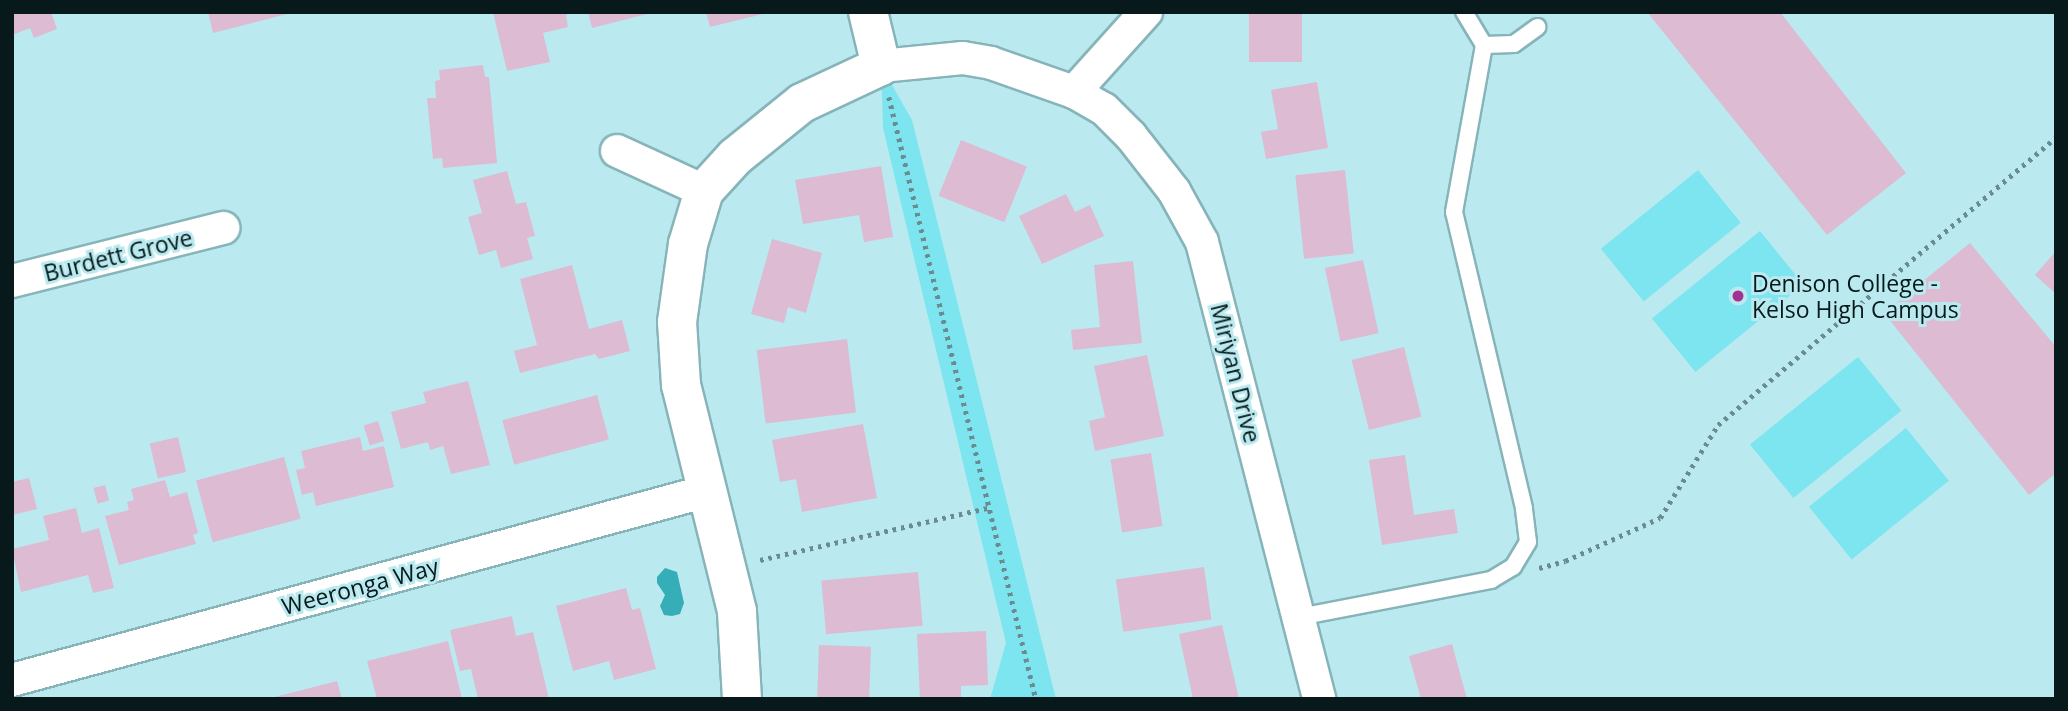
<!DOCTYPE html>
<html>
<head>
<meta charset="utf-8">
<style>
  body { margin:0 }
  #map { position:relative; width:2068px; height:711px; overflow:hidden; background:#baeaef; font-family:"Open Sans",sans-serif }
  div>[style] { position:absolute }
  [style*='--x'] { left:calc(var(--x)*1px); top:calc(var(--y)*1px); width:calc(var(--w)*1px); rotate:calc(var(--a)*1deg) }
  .green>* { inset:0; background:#7ce5ef; transform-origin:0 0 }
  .water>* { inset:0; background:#35aeb8 }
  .building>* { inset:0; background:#dcbbd3; transform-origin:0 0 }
  .path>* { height:4.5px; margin-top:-2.25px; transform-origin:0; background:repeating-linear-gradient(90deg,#6a8c90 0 3.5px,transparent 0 8.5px) }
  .roads { filter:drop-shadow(2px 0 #86b4b9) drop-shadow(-2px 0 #86b4b9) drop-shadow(0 2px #86b4b9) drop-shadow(0 -2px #86b4b9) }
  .service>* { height:16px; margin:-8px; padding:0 8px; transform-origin:8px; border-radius:8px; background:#fff }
  .minor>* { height:32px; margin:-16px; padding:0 16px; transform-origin:16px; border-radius:16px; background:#fff }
  .tertiary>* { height:38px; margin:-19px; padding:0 19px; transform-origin:19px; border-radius:19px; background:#fff }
  .dots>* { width:19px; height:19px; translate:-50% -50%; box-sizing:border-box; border:4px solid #baeaef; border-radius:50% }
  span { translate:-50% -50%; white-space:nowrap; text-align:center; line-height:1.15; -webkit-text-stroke:6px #baeaef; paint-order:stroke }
  .street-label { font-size:23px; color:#07191b }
  .poi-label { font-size:23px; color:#07191b }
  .left { translate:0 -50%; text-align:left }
  .frame { position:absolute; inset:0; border:14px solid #07191b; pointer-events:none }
</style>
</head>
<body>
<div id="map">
  <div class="green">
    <div style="clip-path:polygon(881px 66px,912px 120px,1056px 699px,990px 699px,1006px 643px,883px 128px)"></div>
    <div style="left:1698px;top:170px;width:68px;height:125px;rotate:51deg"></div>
    <div style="left:1760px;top:231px;width:69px;height:139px;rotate:51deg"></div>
    <div style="left:1858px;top:357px;width:69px;height:139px;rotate:51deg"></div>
    <div style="left:1906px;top:428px;width:68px;height:125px;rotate:51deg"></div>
  </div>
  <div class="water">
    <div style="clip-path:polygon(665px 568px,677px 572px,684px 603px,680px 614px,672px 616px,664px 615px,660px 606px,665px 595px,657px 583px,657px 577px)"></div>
  </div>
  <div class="building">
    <div style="clip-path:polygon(12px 12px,51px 12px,57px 29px,34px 38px,30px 28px,12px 35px)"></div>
    <div style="clip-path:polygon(208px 12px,291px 12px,291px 13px,213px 33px)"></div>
    <div style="clip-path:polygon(493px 12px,571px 12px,571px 13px,566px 15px,568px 27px,543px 33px,550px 62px,507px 71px)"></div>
    <div style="clip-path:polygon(588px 12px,651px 12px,651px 13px,592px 28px)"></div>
    <div style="clip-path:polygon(706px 12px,767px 12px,767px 13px,710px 27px)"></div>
    <div style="left:1249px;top:12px;width:53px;height:50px"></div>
    <div style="clip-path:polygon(1647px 12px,1780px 12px,1906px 173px,1827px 235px)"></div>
    <div style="clip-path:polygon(483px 65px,485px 77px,489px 77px,497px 163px,443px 168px,442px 158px,433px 159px,427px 98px,436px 98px,435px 81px,440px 80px,439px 70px)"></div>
    <div style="clip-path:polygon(1317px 82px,1328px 148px,1266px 159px,1261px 132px,1278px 129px,1271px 90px)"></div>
    <div style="left:961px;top:140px;width:71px;height:60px;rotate:22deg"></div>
    <div style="clip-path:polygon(881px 166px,893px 237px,864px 242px,859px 215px,803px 224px,795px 180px)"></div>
    <div style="left:1345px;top:170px;width:84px;height:50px;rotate:84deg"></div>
    <div style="clip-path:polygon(507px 171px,516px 204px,526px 202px,535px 236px,527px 238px,533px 259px,501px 268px,496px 250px,479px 255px,468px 217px,482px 213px,473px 180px)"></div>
    <div style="clip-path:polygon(1066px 194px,1075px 212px,1090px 205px,1104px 236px,1042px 264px,1019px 216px)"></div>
    <div style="clip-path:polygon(772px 239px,822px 253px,806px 313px,788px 307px,784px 323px,751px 314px)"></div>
    <div style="clip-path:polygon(1970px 243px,2056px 347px,2056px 473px,2029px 495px,1884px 313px)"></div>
    <div style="clip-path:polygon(2056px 251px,2056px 294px,2035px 275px)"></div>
    <div style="left:1363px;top:260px;width:75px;height:39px;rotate:78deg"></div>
    <div style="clip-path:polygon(1133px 261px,1142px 343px,1073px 350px,1071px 330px,1100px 327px,1094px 265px)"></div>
    <div style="clip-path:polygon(572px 265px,589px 329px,622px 320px,630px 351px,599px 359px,595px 354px,520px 373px,514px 351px,537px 345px,520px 279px)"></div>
    <div style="left:847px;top:339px;width:74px;height:91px;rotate:83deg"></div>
    <div style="left:1404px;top:347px;width:72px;height:54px;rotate:76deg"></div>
    <div style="clip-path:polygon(1147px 355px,1164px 436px,1095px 451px,1089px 421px,1105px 417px,1094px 366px)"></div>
    <div style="clip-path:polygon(468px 381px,490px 465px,451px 474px,443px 446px,430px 450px,428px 442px,401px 449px,391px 412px,426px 403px,423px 392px)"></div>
    <div style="left:597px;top:395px;width:46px;height:98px;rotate:75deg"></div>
    <div style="left:378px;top:421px;width:21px;height:15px;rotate:73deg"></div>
    <div style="clip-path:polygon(863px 424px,877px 498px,802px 512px,796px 479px,780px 482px,772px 440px)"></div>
    <div style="left:178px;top:437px;width:36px;height:29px;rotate:77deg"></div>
    <div style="clip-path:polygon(360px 437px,363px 451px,384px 446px,394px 487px,316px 506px,313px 492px,302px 495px,296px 470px,305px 468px,301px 451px)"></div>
    <div style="left:1151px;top:453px;width:74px;height:41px;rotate:81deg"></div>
    <div style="clip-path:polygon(1405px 455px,1414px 515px,1454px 509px,1458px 533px,1382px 545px,1369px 460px)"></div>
    <div style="left:284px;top:457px;width:64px;height:91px;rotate:75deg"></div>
    <div style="clip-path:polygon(29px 478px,37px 509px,12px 515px,12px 482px)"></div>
    <div style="clip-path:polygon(165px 480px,170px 497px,187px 492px,198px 533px,193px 535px,196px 544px,119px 565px,105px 516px,129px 510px,127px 502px,134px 500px,131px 489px)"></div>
    <div style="left:105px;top:485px;width:16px;height:12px;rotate:75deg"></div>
    <div style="clip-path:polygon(76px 508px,82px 533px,99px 528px,114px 588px,93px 593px,88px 575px,21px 592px,12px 549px,49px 540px,43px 516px)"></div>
    <div style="left:1204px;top:567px;width:53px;height:89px;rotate:82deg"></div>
    <div style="left:918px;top:572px;width:54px;height:97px;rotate:85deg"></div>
    <div style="clip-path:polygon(626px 588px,632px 610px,640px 608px,656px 669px,614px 680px,609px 661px,573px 671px,556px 606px)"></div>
    <div style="clip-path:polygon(512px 616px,516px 636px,533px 632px,549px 699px,478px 699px,471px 669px,460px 671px,450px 630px)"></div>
    <div style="clip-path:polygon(1222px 625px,1239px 699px,1193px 699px,1179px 634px)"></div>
    <div style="clip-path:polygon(986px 631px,988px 685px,961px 686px,961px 699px,920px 699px,917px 634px)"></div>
    <div style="clip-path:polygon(448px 641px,462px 699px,377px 699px,367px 661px)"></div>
    <div style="clip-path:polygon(1452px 644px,1467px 699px,1421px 699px,1409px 656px)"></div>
    <div style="left:819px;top:645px;width:52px;height:54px;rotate:2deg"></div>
    <div style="clip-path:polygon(337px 681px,342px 699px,275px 699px,275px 697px)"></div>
  </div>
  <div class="path">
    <div style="--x:889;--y:97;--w:620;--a:76.28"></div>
    <div style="--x:760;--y:560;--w:237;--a:-12.9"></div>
    <div style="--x:1539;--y:568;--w:27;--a:-15"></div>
    <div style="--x:1565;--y:561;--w:104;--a:-24.4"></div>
    <div style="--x:1660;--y:518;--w:110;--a:-58.1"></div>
    <div style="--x:1718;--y:425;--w:444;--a:-40.4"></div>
  </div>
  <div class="roads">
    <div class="service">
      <div style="--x:1484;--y:45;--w:30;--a:-2"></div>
      <div style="--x:1514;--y:44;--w:29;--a:-36"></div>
      <div style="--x:1299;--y:617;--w:196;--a:-10.9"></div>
      <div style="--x:1491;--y:580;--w:26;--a:-31"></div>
      <div style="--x:1513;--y:567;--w:29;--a:-59"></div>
      <div style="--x:1528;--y:542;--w:34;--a:-97"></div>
      <div style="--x:1524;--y:508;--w:304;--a:-103.3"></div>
      <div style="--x:1454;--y:212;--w:170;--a:-79.8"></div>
      <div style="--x:1484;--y:45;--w:39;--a:-121"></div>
    </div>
    <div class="minor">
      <div style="--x:881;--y:66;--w:82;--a:-5.6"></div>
      <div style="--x:963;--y:58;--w:28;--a:10"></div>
      <div style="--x:991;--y:63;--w:88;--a:19.3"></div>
      <div style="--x:1074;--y:92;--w:34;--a:30"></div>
      <div style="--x:1104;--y:109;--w:38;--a:45"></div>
      <div style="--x:1131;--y:136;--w:70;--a:52"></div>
      <div style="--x:1174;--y:191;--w:58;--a:61.2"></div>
      <div style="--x:1202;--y:242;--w:472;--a:75.6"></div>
      <div style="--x:1074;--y:92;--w:108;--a:-48"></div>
      <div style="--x:617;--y:151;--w:96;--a:24.7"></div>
      <div style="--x:12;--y:281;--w:218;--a:-14.1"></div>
      <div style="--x:12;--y:680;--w:720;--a:-15.21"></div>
    </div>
    <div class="tertiary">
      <div style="--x:742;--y:699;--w:88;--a:-93.3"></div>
      <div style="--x:737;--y:611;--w:233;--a:-103.9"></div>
      <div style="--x:681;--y:385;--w:63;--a:-93.6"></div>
      <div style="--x:677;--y:322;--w:79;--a:-82"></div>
      <div style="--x:688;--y:244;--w:55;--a:-73.2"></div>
      <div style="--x:704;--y:191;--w:46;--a:-47.6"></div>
      <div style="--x:735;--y:157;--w:86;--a:-38.9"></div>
      <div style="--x:802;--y:103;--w:87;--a:-25.1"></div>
      <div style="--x:881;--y:66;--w:56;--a:-103.5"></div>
    </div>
  </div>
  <div class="dots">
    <div style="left:1738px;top:296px;background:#a2328f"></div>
  </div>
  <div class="street-label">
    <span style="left:118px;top:255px;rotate:-14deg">Burdett Grove</span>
    <span style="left:1236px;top:373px;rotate:76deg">Miriyan Drive</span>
    <span style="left:360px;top:586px;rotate:-15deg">Weeronga Way</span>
  </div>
  <div class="poi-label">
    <span class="left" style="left:1752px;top:296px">Denison College -<br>Kelso High Campus</span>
  </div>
  <div class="frame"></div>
</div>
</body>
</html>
